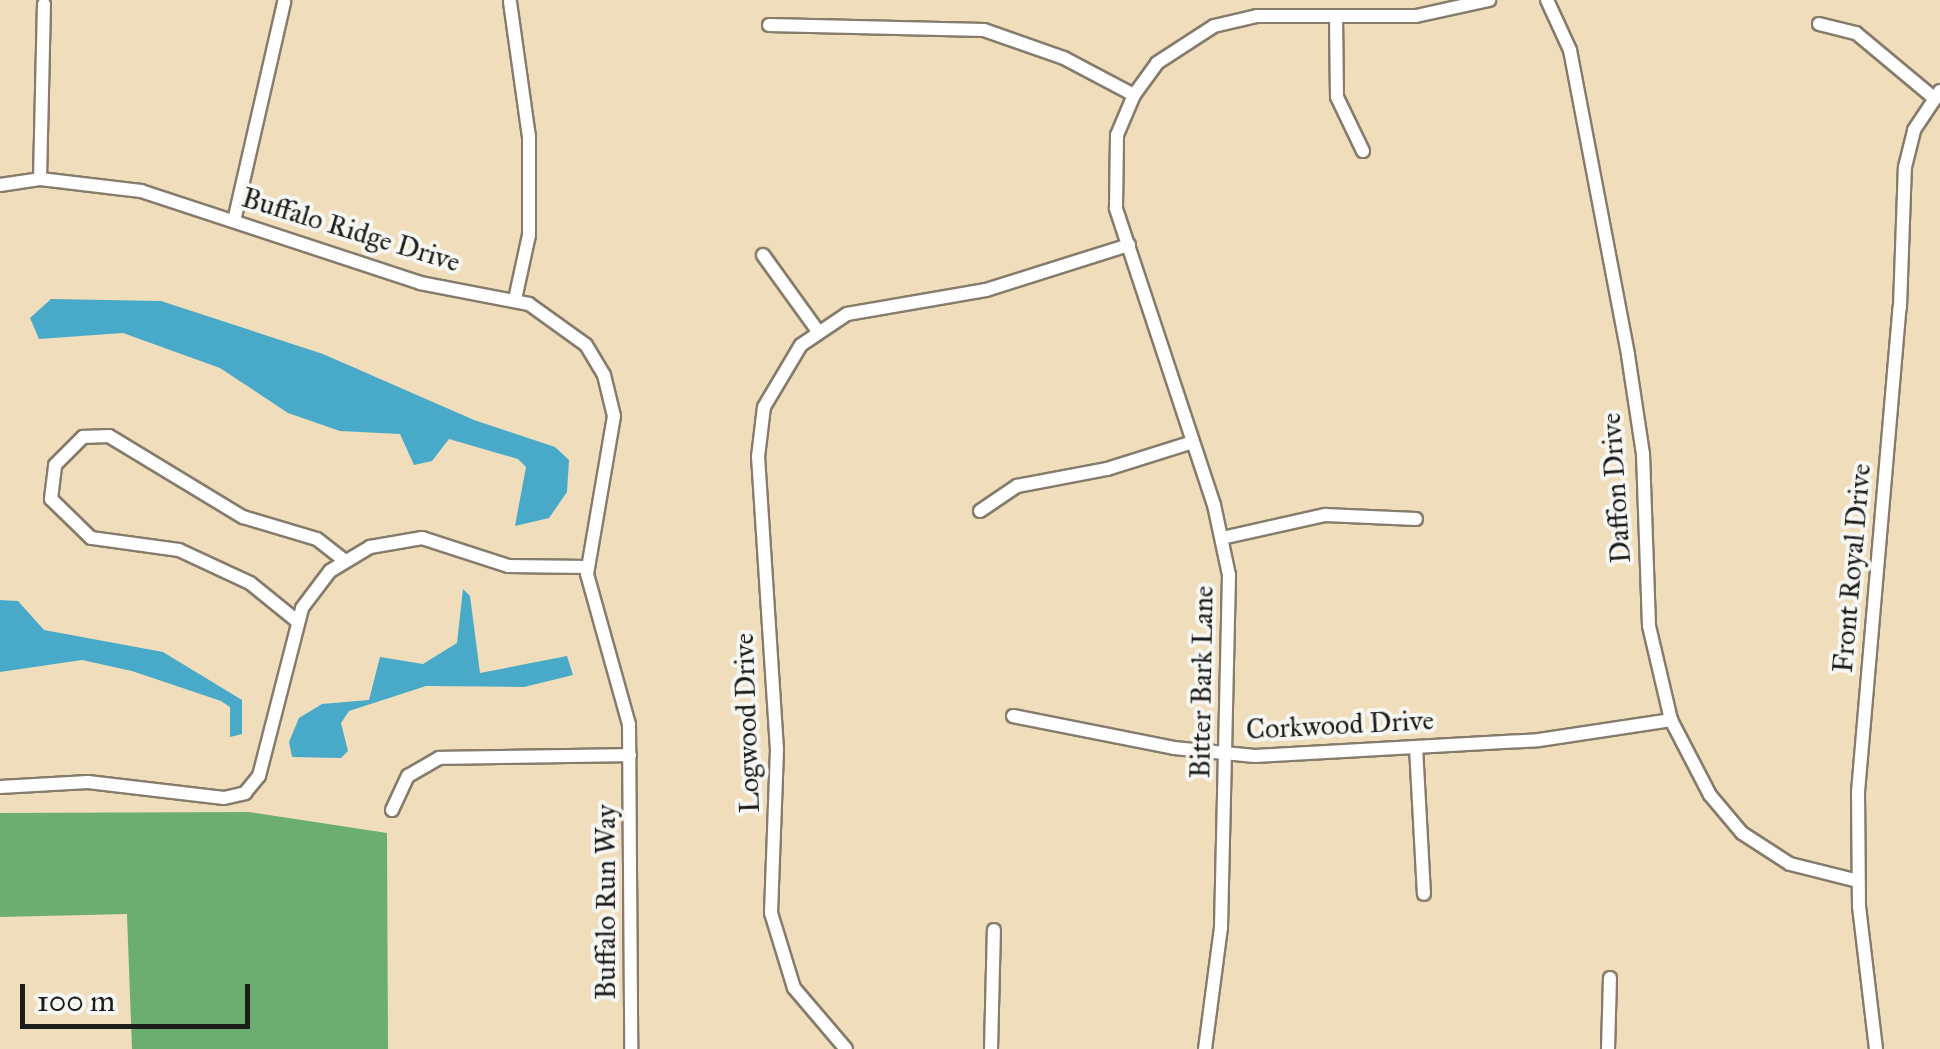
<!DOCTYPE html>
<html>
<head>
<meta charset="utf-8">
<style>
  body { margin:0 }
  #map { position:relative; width:1940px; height:1049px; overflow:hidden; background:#efddbb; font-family:"IM FELL Great Primer",serif }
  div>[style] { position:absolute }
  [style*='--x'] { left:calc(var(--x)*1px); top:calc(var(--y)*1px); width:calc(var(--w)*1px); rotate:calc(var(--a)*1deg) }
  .forest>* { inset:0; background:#6cad71 }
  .water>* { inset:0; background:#48aac8 }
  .roads { filter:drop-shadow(2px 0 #867c6c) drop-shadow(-2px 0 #867c6c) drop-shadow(0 2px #867c6c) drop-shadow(0 -2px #867c6c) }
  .street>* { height:12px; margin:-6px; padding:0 6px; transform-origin:6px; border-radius:6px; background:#fff }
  span { translate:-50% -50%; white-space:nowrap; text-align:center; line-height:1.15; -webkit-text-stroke:8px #f6f6f2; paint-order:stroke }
  .street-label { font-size:28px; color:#1c1c1c }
  .scale { position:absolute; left:20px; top:984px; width:230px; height:45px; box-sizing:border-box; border:5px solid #1c1c1c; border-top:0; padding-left:12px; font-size:30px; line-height:35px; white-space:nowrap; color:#1c1c1c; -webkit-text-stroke:8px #f6f6f2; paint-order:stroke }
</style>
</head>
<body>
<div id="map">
  <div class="forest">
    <div style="clip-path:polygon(249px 812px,387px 833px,388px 1049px,132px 1049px,127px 914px,0 917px,0 813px)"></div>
  </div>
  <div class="water">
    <div style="clip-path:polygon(51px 299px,161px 301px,323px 354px,474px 420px,555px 447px,569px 460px,567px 492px,549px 518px,515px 526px,526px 467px,518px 459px,449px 439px,432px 461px,414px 465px,400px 434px,340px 431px,288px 413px,220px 368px,123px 333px,39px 339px,30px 318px)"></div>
    <div style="clip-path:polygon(463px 589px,470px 596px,480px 673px,567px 656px,573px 675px,524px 687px,426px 686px,349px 711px,341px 723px,348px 751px,341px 758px,292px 757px,289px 742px,299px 718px,322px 704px,369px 700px,380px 657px,423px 664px,457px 643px)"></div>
    <div style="clip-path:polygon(0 600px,18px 601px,44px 630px,163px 652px,242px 700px,242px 734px,230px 737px,230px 707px,221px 701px,132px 671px,82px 660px,0 672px)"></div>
  </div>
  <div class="roads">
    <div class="street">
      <div style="--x:1547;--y:0;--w:55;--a:65.3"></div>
      <div style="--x:1570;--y:50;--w:310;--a:79.2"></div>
      <div style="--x:1628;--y:355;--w:100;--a:81.4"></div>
      <div style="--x:1643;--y:454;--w:172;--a:88"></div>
      <div style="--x:1649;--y:626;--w:97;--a:76.8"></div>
      <div style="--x:1671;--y:720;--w:85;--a:62.5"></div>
      <div style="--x:1710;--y:795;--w:50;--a:49.9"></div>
      <div style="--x:1742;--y:833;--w:57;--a:32.9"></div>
      <div style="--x:1790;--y:864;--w:70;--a:14"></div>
      <div style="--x:510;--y:2;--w:136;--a:82"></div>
      <div style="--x:529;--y:137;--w:98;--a:90"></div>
      <div style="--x:529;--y:235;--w:66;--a:102.3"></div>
      <div style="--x:1336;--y:16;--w:81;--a:89.3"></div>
      <div style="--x:1337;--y:97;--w:60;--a:64.3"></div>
      <div style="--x:1819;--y:24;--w:38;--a:14"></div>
      <div style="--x:1856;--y:33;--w:102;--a:39.8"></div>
      <div style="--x:769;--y:25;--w:215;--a:1.3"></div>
      <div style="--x:984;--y:30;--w:85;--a:19.3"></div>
      <div style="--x:1064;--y:58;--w:79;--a:27.9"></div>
      <div style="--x:40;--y:179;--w:175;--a:-88.7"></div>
      <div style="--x:0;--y:185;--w:40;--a:-8.5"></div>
      <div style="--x:40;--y:179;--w:102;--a:6.8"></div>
      <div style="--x:141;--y:191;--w:294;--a:18.2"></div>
      <div style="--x:420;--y:283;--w:111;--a:10.9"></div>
      <div style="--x:529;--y:304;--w:70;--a:35.7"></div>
      <div style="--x:586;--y:345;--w:35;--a:59"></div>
      <div style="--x:604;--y:375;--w:42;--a:76.3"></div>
      <div style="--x:614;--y:416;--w:160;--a:99.7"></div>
      <div style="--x:587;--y:574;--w:156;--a:74.4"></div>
      <div style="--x:629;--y:724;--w:325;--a:89.6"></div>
      <div style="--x:234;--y:221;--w:225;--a:-77.1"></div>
      <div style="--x:763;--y:255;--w:92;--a:54.2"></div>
      <div style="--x:980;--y:511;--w:45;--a:-34"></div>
      <div style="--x:1017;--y:486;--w:92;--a:-10.7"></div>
      <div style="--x:1107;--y:469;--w:90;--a:-17.4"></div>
      <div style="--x:1222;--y:538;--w:106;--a:-12.6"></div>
      <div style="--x:1325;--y:515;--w:91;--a:2.5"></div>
      <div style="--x:297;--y:621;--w:60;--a:-141"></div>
      <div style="--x:250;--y:583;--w:78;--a:-155.1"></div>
      <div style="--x:179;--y:550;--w:89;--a:-172.2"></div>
      <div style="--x:91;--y:538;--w:56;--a:-135.7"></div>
      <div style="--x:51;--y:499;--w:34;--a:-83"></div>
      <div style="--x:55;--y:465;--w:40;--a:-45"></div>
      <div style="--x:83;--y:437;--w:26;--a:-2"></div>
      <div style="--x:109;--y:436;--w:157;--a:31.2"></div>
      <div style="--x:243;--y:517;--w:77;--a:16.6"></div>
      <div style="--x:317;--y:539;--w:34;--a:38"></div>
      <div style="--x:1013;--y:716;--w:164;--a:11.2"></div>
      <div style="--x:1174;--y:748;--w:81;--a:5.6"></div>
      <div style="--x:1255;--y:756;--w:284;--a:-3.2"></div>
      <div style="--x:1539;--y:740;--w:134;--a:-8.6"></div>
      <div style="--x:1416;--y:747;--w:147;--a:86.9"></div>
      <div style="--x:0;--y:787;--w:88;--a:-3.3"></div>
      <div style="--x:88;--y:782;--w:137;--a:6.7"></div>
      <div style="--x:224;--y:798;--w:22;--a:-13"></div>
      <div style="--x:245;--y:793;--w:22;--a:-51"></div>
      <div style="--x:259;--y:776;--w:173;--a:-75.6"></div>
      <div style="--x:302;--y:608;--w:46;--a:-52.9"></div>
      <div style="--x:330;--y:571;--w:47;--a:-31"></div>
      <div style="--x:370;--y:547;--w:53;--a:-9.8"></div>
      <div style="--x:422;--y:538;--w:90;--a:18"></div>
      <div style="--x:508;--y:566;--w:79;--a:0.7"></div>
      <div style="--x:392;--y:810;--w:38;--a:-65"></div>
      <div style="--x:408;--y:776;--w:36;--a:-30"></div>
      <div style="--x:439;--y:758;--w:191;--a:-0.9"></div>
      <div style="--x:846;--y:1049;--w:80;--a:-130.4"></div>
      <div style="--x:794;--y:988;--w:78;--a:-107"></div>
      <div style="--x:771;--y:913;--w:163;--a:-87.9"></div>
      <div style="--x:777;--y:750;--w:294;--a:-93.7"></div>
      <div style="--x:758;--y:457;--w:50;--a:-83.2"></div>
      <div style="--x:764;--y:407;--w:72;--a:-59.2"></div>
      <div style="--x:801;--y:345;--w:55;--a:-34"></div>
      <div style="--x:847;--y:314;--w:141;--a:-9.8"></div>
      <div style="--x:986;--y:290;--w:150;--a:-17.5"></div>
      <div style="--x:991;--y:1049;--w:119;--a:-88.6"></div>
      <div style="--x:1205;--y:1049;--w:122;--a:-82.5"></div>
      <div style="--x:1221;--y:928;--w:353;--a:-88.7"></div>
      <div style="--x:1229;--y:575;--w:72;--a:-102.1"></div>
      <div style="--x:1214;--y:505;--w:313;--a:-108.3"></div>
      <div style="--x:1116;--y:208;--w:73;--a:-89.2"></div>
      <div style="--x:1117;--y:135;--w:43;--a:-67"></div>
      <div style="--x:1134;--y:95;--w:39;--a:-54"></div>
      <div style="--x:1157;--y:63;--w:68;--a:-33"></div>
      <div style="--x:1214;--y:26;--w:44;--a:-13.1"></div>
      <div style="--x:1257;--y:16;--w:159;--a:0"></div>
      <div style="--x:1416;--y:16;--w:75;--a:-12.4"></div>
      <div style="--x:1608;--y:1049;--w:71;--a:-88.4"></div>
      <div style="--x:1876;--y:1049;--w:143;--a:-96.8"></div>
      <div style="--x:1859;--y:907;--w:115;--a:-90.5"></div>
      <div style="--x:1858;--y:792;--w:487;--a:-85.1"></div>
      <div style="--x:1900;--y:307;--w:140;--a:-88"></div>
      <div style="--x:1905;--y:167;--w:38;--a:-76"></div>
      <div style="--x:1914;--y:130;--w:47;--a:-56.3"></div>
    </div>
  </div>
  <div class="street-label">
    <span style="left:351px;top:230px;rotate:17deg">Buffalo Ridge Drive</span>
    <span style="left:1616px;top:488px;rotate:-94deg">Daffon Drive</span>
    <span style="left:1852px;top:568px;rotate:-85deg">Front Royal Drive</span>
    <span style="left:1202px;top:682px;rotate:-89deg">Bitter Bark Lane</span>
    <span style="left:747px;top:723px;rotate:-92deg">Logwood Drive</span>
    <span style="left:1340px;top:725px;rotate:-3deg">Corkwood Drive</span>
    <span style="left:606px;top:902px;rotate:-90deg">Buffalo Run Way</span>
  </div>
  <div class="scale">100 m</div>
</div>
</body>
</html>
